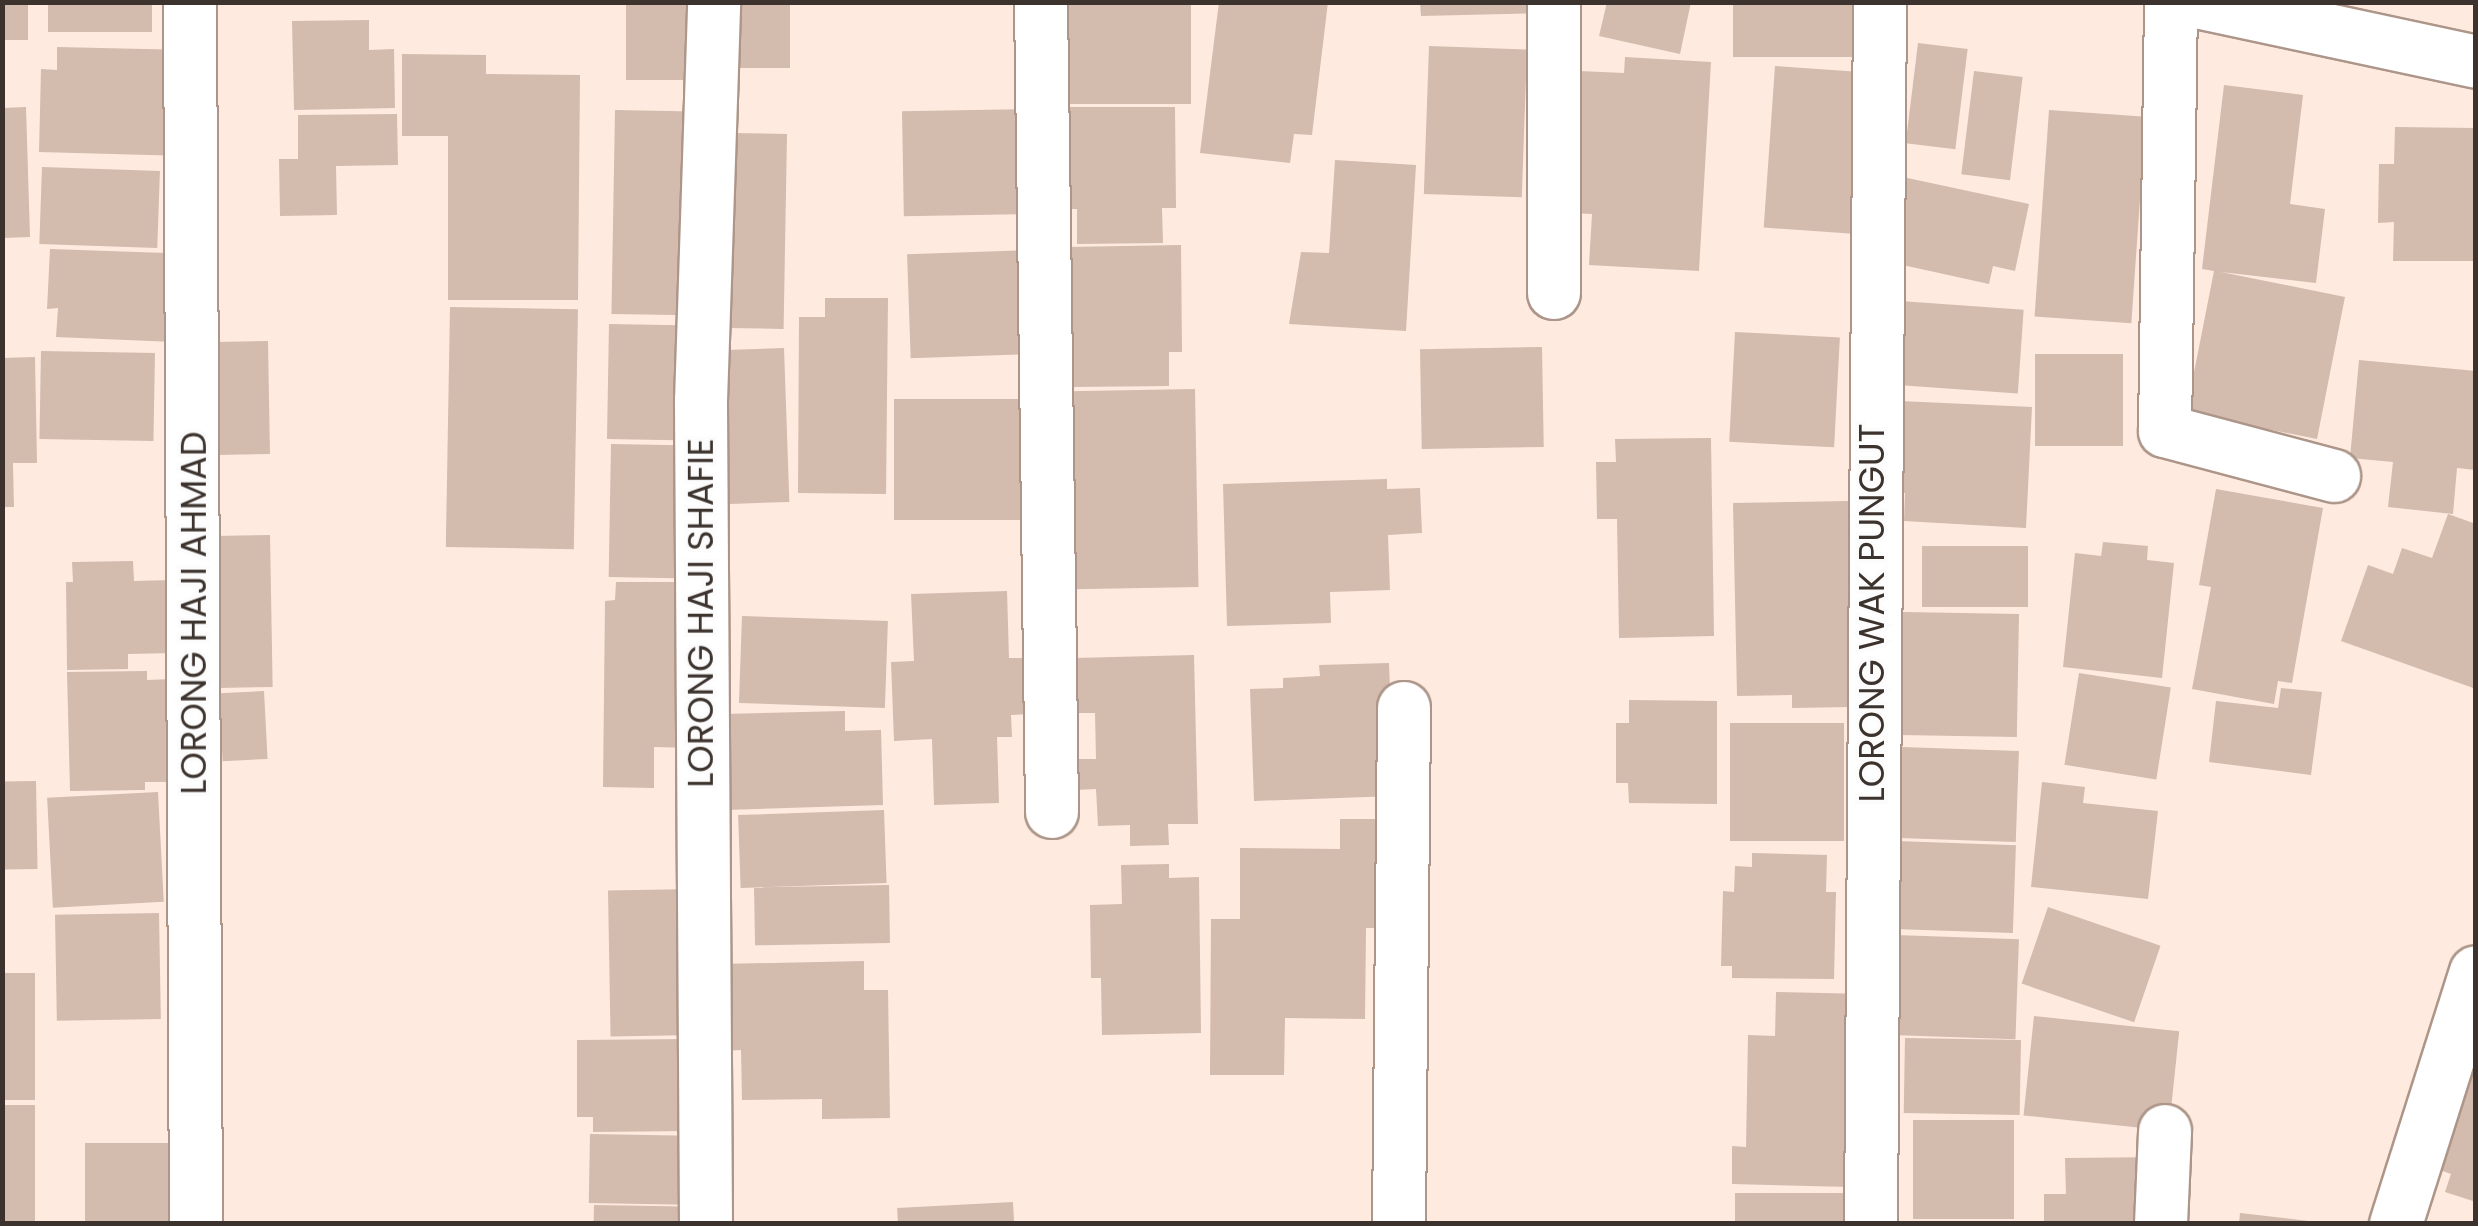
<!DOCTYPE html>
<html>
<head>
<meta charset="utf-8">
<style>
  body { margin:0 }
  #map { position:relative; width:2478px; height:1226px; overflow:hidden; background:#feeadf; font-family:Poppins,sans-serif }
  div>[style] { position:absolute }
  [style*='--x'] { left:calc(var(--x)*1px); top:calc(var(--y)*1px); width:calc(var(--w)*1px); rotate:calc(var(--a)*1deg) }
  .building>* { inset:0; background:#d3bbae; transform-origin:0 0 }
  .roads { filter:drop-shadow(2px 0 #ad9689) drop-shadow(-2px 0 #ad9689) drop-shadow(0 2px #ad9689) drop-shadow(0 -2px #ad9689) }
  .minor>* { height:52px; margin:-26px; padding:0 26px; transform-origin:26px; border-radius:26px; background:#fff }
  span { translate:-50% -50%; white-space:nowrap; text-align:center; line-height:1.15; -webkit-text-stroke:8px #fcfcfc; paint-order:stroke }
  .street-label { font-size:35px; color:#3d332e }
  .frame { position:absolute; inset:0; border:5px solid #3d332e; pointer-events:none }
</style>
</head>
<body>
<div id="map">
  <div class="building">
    <div style="left:2px;top:2px;width:26px;height:38px"></div>
    <div style="left:48px;top:2px;width:104px;height:30px"></div>
    <div style="left:626px;top:2px;width:75px;height:78px"></div>
    <div style="left:729px;top:2px;width:61px;height:66px"></div>
    <div style="left:1069px;top:2px;width:122px;height:102px"></div>
    <div style="clip-path:polygon(1219px 2px,1328px 2px,1312px 135px,1294px 134px,1290px 163px,1200px 153px)"></div>
    <div style="clip-path:polygon(1420px 2px,1546px 2px,1546px 13px,1421px 16px)"></div>
    <div style="clip-path:polygon(1607px 2px,1691px 2px,1680px 54px,1599px 36px)"></div>
    <div style="left:1733px;top:2px;width:130px;height:55px"></div>
    <div style="clip-path:polygon(369px 20px,369px 50px,394px 49px,395px 108px,294px 110px,292px 21px)"></div>
    <div style="left:1918px;top:43px;width:50px;height:101px;rotate:7deg"></div>
    <div style="left:1429px;top:46px;width:98px;height:148px;rotate:2deg"></div>
    <div style="clip-path:polygon(57px 47px,189px 50px,186px 156px,39px 152px,41px 69px,57px 70px)"></div>
    <div style="clip-path:polygon(402px 54px,486px 55px,486px 74px,580px 75px,578px 300px,448px 300px,448px 136px,402px 136px)"></div>
    <div style="clip-path:polygon(1625px 57px,1711px 62px,1699px 271px,1589px 265px,1592px 214px,1571px 213px,1579px 71px,1624px 73px)"></div>
    <div style="left:1775px;top:66px;width:93px;height:162px;rotate:4deg"></div>
    <div style="left:1974px;top:71px;width:49px;height:104px;rotate:7deg"></div>
    <div style="clip-path:polygon(2224px 85px,2303px 95px,2290px 204px,2325px 209px,2316px 283px,2221px 272px,2345px 297px,2317px 439px,2186px 413px,2214px 271px,2202px 269px)"></div>
    <div style="clip-path:polygon(26px 107px,30px 237px,2px 238px,2px 108px)"></div>
    <div style="clip-path:polygon(1066px 107px,1175px 107px,1176px 208px,1162px 208px,1163px 243px,1077px 244px,1077px 209px,1067px 209px)"></div>
    <div style="left:1029px;top:109px;width:105px;height:127px;rotate:89deg"></div>
    <div style="left:615px;top:110px;width:79px;height:204px;rotate:1deg"></div>
    <div style="left:2049px;top:110px;width:97px;height:207px;rotate:4deg"></div>
    <div style="clip-path:polygon(397px 114px,398px 165px,336px 166px,337px 215px,280px 216px,279px 159px,298px 159px,298px 115px)"></div>
    <div style="clip-path:polygon(2395px 127px,2476px 128px,2476px 261px,2393px 261px,2394px 222px,2378px 223px,2379px 164px,2394px 164px)"></div>
    <div style="left:730px;top:133px;width:57px;height:195px;rotate:1deg"></div>
    <div style="clip-path:polygon(1335px 160px,1416px 165px,1406px 331px,1289px 324px,1301px 252px,1329px 253px)"></div>
    <div style="left:42px;top:167px;width:118px;height:77px;rotate:2deg"></div>
    <div style="clip-path:polygon(1898px 176px,2029px 204px,2015px 271px,1993px 266px,1989px 284px,1880px 260px)"></div>
    <div style="clip-path:polygon(1181px 245px,1182px 352px,1169px 352px,1169px 386px,1070px 387px,1067px 247px)"></div>
    <div style="clip-path:polygon(50px 249px,166px 253px,164px 296px,176px 296px,174px 342px,56px 337px,58px 308px,47px 309px)"></div>
    <div style="left:1029px;top:250px;width:104px;height:122px;rotate:88deg"></div>
    <div style="clip-path:polygon(825px 298px,888px 298px,886px 494px,798px 493px,799px 317px,825px 317px)"></div>
    <div style="left:1886px;top:300px;width:138px;height:84px;rotate:4deg"></div>
    <div style="left:450px;top:307px;width:128px;height:240px;rotate:1deg"></div>
    <div style="left:609px;top:324px;width:84px;height:115px;rotate:1deg"></div>
    <div style="left:1735px;top:332px;width:105px;height:110px;rotate:3deg"></div>
    <div style="left:268px;top:341px;width:113px;height:53px;rotate:89deg"></div>
    <div style="left:1542px;top:347px;width:100px;height:122px;rotate:89deg"></div>
    <div style="left:784px;top:348px;width:154px;height:66px;rotate:88deg"></div>
    <div style="left:41px;top:351px;width:114px;height:88px;rotate:1deg"></div>
    <div style="left:2123px;top:354px;width:92px;height:88px;rotate:90deg"></div>
    <div style="clip-path:polygon(35px 357px,37px 463px,13px 463px,14px 507px,2px 507px,2px 358px)"></div>
    <div style="clip-path:polygon(2359px 360px,2476px 371px,2476px 470px,2457px 468px,2453px 514px,2388px 507px,2393px 462px,2350px 458px)"></div>
    <div style="left:1195px;top:389px;width:198px;height:125px;rotate:89deg"></div>
    <div style="left:1035px;top:399px;width:121px;height:141px;rotate:90deg"></div>
    <div style="clip-path:polygon(1878px 400px,2032px 407px,2026px 528px,1904px 521px,1905px 493px,1872px 491px)"></div>
    <div style="clip-path:polygon(1711px 438px,1714px 636px,1619px 638px,1617px 519px,1597px 519px,1596px 462px,1616px 462px,1615px 439px)"></div>
    <div style="left:611px;top:444px;width:82px;height:133px;rotate:1deg"></div>
    <div style="clip-path:polygon(1387px 479px,1387px 489px,1420px 488px,1422px 533px,1388px 535px,1390px 590px,1330px 592px,1331px 623px,1227px 626px,1223px 484px)"></div>
    <div style="clip-path:polygon(2216px 489px,2323px 508px,2292px 683px,2278px 681px,2274px 704px,2192px 689px,2211px 587px,2199px 585px)"></div>
    <div style="clip-path:polygon(1848px 501px,1852px 707px,1792px 708px,1792px 695px,1737px 696px,1733px 503px)"></div>
    <div style="clip-path:polygon(2448px 514px,2476px 524px,2476px 689px,2341px 641px,2368px 565px,2393px 574px,2402px 548px,2432px 558px)"></div>
    <div style="left:270px;top:535px;width:152px;height:56px;rotate:89deg"></div>
    <div style="clip-path:polygon(2103px 542px,2148px 546px,2147px 560px,2174px 563px,2162px 678px,2063px 667px,2075px 553px,2101px 556px)"></div>
    <div style="left:1922px;top:546px;width:106px;height:61px"></div>
    <div style="clip-path:polygon(133px 561px,134px 581px,172px 580px,174px 653px,128px 654px,128px 669px,67px 670px,66px 582px,73px 582px,72px 562px)"></div>
    <div style="clip-path:polygon(616px 582px,674px 582px,675px 601px,694px 601px,693px 748px,654px 747px,654px 788px,603px 787px,605px 601px,615px 600px)"></div>
    <div style="clip-path:polygon(1007px 591px,1009px 658px,1029px 658px,1031px 714px,1011px 715px,1012px 737px,997px 737px,999px 803px,934px 805px,932px 739px,894px 741px,891px 662px,914px 661px,911px 594px)"></div>
    <div style="left:1903px;top:612px;width:116px;height:123px;rotate:1deg"></div>
    <div style="left:742px;top:616px;width:146px;height:87px;rotate:2deg"></div>
    <div style="clip-path:polygon(1194px 655px,1198px 824px,1168px 824px,1169px 845px,1130px 846px,1130px 825px,1098px 826px,1096px 789px,1075px 790px,1074px 759px,1096px 759px,1095px 713px,1074px 713px,1074px 658px)"></div>
    <div style="clip-path:polygon(1389px 663px,1394px 796px,1254px 801px,1250px 689px,1283px 688px,1283px 678px,1320px 676px,1319px 665px)"></div>
    <div style="clip-path:polygon(147px 671px,147px 680px,172px 679px,173px 782px,145px 782px,145px 790px,70px 791px,67px 672px)"></div>
    <div style="left:2079px;top:673px;width:93px;height:93px;rotate:9deg"></div>
    <div style="clip-path:polygon(2281px 688px,2322px 692px,2311px 775px,2209px 762px,2216px 701px,2278px 708px)"></div>
    <div style="left:264px;top:691px;width:68px;height:45px;rotate:87deg"></div>
    <div style="clip-path:polygon(1629px 700px,1717px 701px,1717px 804px,1629px 803px,1628px 783px,1616px 783px,1616px 723px,1629px 723px)"></div>
    <div style="clip-path:polygon(845px 711px,845px 731px,881px 730px,883px 805px,725px 810px,722px 714px)"></div>
    <div style="left:1730px;top:723px;width:114px;height:118px"></div>
    <div style="left:1902px;top:747px;width:117px;height:91px;rotate:2deg"></div>
    <div style="left:36px;top:781px;width:88px;height:34px;rotate:89deg"></div>
    <div style="clip-path:polygon(2042px 782px,2085px 787px,2083px 803px,2158px 811px,2148px 899px,2031px 887px)"></div>
    <div style="left:158px;top:792px;width:110px;height:111px;rotate:87deg"></div>
    <div style="left:884px;top:810px;width:73px;height:146px;rotate:88deg"></div>
    <div style="clip-path:polygon(1340px 819px,1388px 819px,1376px 928px,1366px 928px,1365px 1019px,1285px 1018px,1284px 1075px,1210px 1075px,1211px 919px,1240px 919px,1240px 848px,1340px 849px)"></div>
    <div style="left:1897px;top:841px;width:119px;height:88px;rotate:2deg"></div>
    <div style="clip-path:polygon(1752px 853px,1827px 855px,1826px 892px,1836px 892px,1834px 979px,1732px 978px,1732px 966px,1721px 966px,1723px 891px,1734px 892px,1735px 866px,1752px 867px)"></div>
    <div style="clip-path:polygon(1169px 864px,1169px 878px,1199px 877px,1201px 1033px,1102px 1035px,1101px 978px,1091px 978px,1090px 905px,1122px 904px,1121px 865px)"></div>
    <div style="left:889px;top:885px;width:58px;height:135px;rotate:89deg"></div>
    <div style="left:695px;top:889px;width:146px;height:87px;rotate:89deg"></div>
    <div style="left:2048px;top:907px;width:119px;height:81px;rotate:19deg"></div>
    <div style="left:159px;top:913px;width:106px;height:104px;rotate:89deg"></div>
    <div style="left:1895px;top:935px;width:124px;height:100px;rotate:2deg"></div>
    <div style="clip-path:polygon(864px 961px,864px 990px,888px 990px,890px 1118px,822px 1119px,822px 1099px,742px 1100px,741px 1050px,721px 1051px,720px 964px)"></div>
    <div style="left:2px;top:973px;width:33px;height:127px"></div>
    <div style="clip-path:polygon(1776px 992px,1867px 994px,1851px 1187px,1732px 1184px,1732px 1146px,1746px 1147px,1748px 1035px,1775px 1036px)"></div>
    <div style="left:2034px;top:1016px;width:146px;height:100px;rotate:6deg"></div>
    <div style="clip-path:polygon(2476px 1027px,2476px 1202px,2445px 1192px,2451px 1174px,2429px 1166px)"></div>
    <div style="left:1905px;top:1038px;width:116px;height:75px;rotate:1deg"></div>
    <div style="clip-path:polygon(691px 1039px,692px 1131px,593px 1132px,593px 1117px,577px 1117px,577px 1040px)"></div>
    <div style="left:2px;top:1105px;width:33px;height:119px"></div>
    <div style="left:1913px;top:1120px;width:101px;height:99px"></div>
    <div style="left:590px;top:1134px;width:99px;height:69px;rotate:1deg"></div>
    <div style="left:85px;top:1143px;width:107px;height:81px"></div>
    <div style="clip-path:polygon(2165px 1157px,2165px 1224px,2044px 1224px,2044px 1194px,2066px 1194px,2065px 1158px)"></div>
    <div style="left:1735px;top:1193px;width:120px;height:31px"></div>
    <div style="left:1013px;top:1202px;width:22px;height:116px;rotate:87deg"></div>
    <div style="left:594px;top:1205px;width:88px;height:19px;rotate:1deg"></div>
    <div style="clip-path:polygon(2240px 1213px,2309px 1221px,2309px 1224px,2239px 1224px)"></div>
  </div>
  <div class="roads">
    <div class="minor">
      <div style="--x:190;--y:2;--w:1222;--a:89.72"></div>
      <div style="--x:1041;--y:2;--w:810;--a:89.22"></div>
      <div style="--x:1554;--y:2;--w:291;--a:90"></div>
      <div style="--x:2171;--y:2;--w:429;--a:90.8"></div>
      <div style="--x:2165;--y:431;--w:175;--a:14.9"></div>
      <div style="--x:2197;--y:2;--w:285;--a:12.1"></div>
      <div style="--x:706;--y:1224;--w:823;--a:-90.35"></div>
      <div style="--x:701;--y:401;--w:399;--a:-88.1"></div>
      <div style="--x:1399;--y:1224;--w:516;--a:-89.44"></div>
      <div style="--x:1871;--y:1224;--w:1222;--a:-89.58"></div>
      <div style="--x:2161;--y:1224;--w:93;--a:-87.5"></div>
      <div style="--x:2396;--y:1224;--w:264;--a:-72.4"></div>
    </div>
  </div>
  <div class="street-label">
    <span style="left:194px;top:613px;rotate:-90deg">LORONG HAJI AHMAD</span>
    <span style="left:701px;top:613px;rotate:-90deg">LORONG HAJI SHAFIE</span>
    <span style="left:1872px;top:613px;rotate:-90deg">LORONG WAK PUNGUT</span>
  </div>
  <div class="frame"></div>
</div>
</body>
</html>
